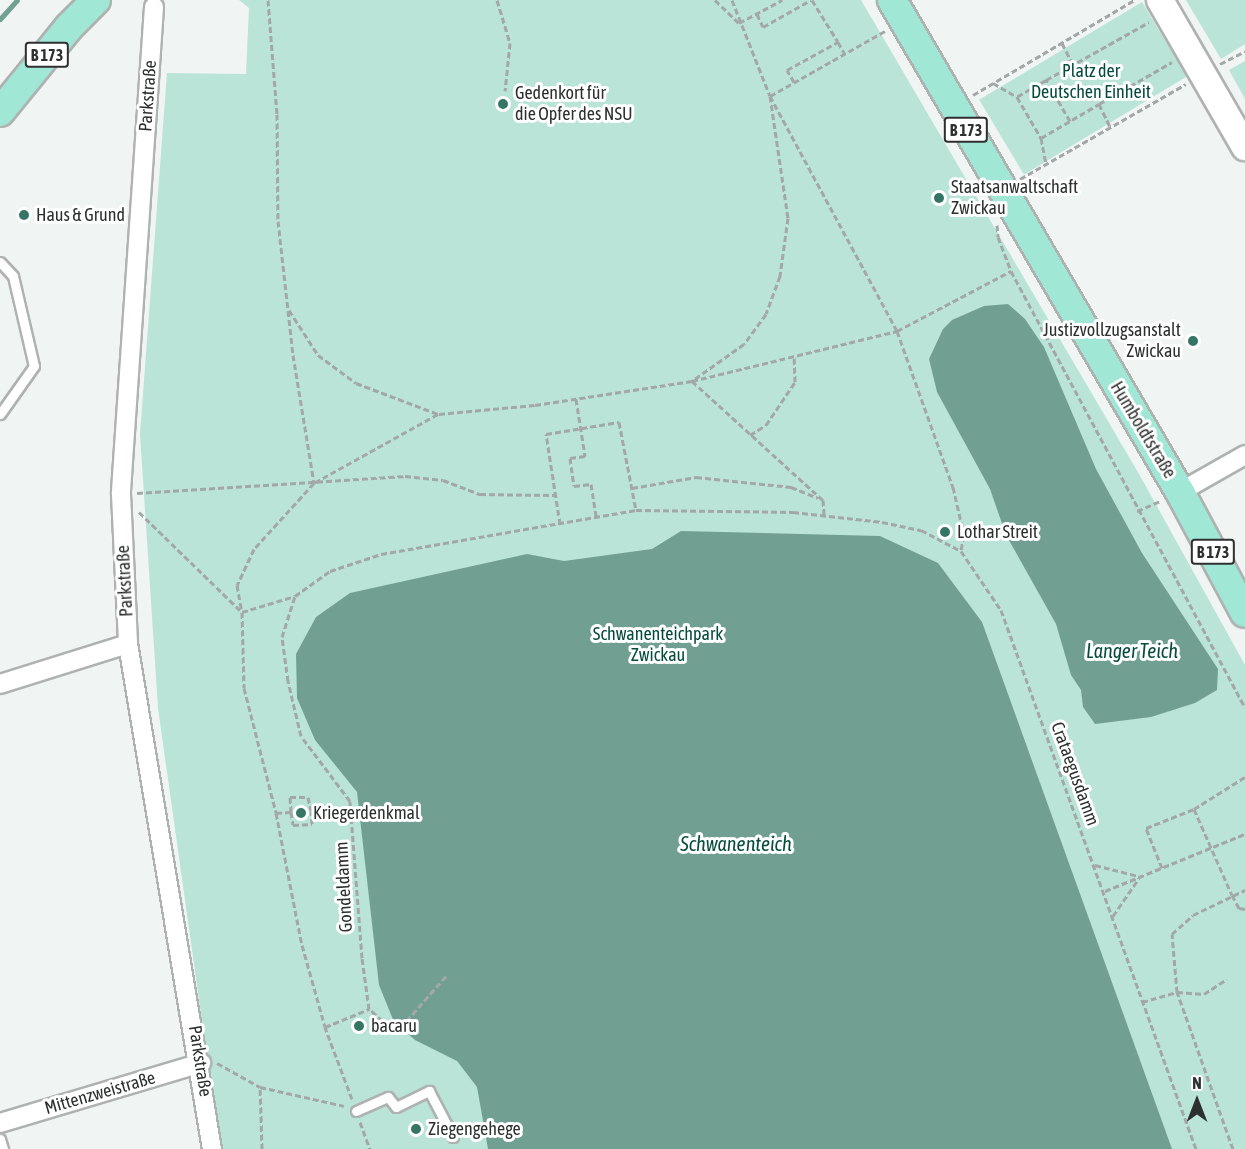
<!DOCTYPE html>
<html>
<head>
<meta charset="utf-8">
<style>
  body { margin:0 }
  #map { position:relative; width:1245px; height:1149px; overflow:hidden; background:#f0f4f3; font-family:"Asap Condensed",sans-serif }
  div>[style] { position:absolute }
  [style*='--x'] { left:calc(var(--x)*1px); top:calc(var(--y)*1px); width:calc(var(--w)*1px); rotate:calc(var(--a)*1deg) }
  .green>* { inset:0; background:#b9e4d7; transform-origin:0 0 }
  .water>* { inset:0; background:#71a093 }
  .stream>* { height:5px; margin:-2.5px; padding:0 2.5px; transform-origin:2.5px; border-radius:2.5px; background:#71a093 }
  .path>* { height:3px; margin-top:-1.5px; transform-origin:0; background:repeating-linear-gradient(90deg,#a4a7a7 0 6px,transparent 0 9px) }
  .roads { filter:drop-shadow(2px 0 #aeb2b1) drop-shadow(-2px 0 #aeb2b1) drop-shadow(0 2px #aeb2b1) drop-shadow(0 -2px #aeb2b1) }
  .service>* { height:9px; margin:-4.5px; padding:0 4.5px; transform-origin:4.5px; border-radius:4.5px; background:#fff }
  .minor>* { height:18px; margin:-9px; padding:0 9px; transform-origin:9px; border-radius:9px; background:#fff }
  .secondary>* { height:26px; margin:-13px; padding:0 13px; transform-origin:13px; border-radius:13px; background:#fff }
  .primary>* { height:28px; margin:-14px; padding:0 14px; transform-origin:14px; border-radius:14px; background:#a0e7d6 }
  .dots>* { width:16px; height:16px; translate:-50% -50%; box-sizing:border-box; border:3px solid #fff; border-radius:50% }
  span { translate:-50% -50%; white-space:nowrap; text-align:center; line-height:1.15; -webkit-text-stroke:6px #fff; paint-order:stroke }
  .shield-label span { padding:2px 4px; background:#fff; border:2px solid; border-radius:4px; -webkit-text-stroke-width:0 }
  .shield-label { font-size:16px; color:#2e3030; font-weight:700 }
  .park-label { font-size:18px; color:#044b3d }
  .poi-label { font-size:18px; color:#2e3030 }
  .left { translate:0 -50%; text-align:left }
  .right { translate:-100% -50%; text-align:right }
  .street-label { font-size:18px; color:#2e3030 }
  .water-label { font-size:20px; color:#074c3f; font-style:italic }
  .north { position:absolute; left:1167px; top:1071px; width:60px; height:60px; -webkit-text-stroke:4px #fff; paint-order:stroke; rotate:0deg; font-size:16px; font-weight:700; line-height:24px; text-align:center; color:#2e3030 }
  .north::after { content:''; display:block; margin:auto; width:21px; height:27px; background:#2e3030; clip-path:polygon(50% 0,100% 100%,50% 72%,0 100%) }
</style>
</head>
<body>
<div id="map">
  <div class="green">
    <div style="clip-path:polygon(239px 0,861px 0,1139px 474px,1245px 665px,1245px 1149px,220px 1149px,158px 708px,140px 434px,167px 73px,246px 74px,249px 8px)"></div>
    <div style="clip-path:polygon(1186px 0,1245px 0,1245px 44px,1221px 59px)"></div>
    <div style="left:1142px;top:2px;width:87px;height:190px;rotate:59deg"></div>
    <div style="clip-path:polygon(1245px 61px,1245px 99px,1229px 70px)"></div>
  </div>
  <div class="water">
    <div style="clip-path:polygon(1008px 304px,1025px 319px,1044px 347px,1096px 469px,1142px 553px,1218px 669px,1217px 690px,1195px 703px,1151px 717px,1095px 724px,1083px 707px,1081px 690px,1071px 675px,1056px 624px,1006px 535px,990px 489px,937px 392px,929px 359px,943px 329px,952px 320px,984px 306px)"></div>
    <div style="clip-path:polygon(681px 531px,880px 536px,938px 563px,982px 622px,1172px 1149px,488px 1149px,477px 1087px,457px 1061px,415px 1040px,394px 1022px,379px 985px,357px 792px,315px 740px,297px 698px,296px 654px,316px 617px,350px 593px,527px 554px,564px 561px,652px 549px)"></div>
  </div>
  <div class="stream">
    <div style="--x:0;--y:19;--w:25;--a:-48"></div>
  </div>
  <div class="path">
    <div style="--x:268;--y:0;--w:114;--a:85.5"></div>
    <div style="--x:277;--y:114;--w:107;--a:89.5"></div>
    <div style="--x:278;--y:221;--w:135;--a:83.6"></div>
    <div style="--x:293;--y:355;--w:130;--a:80.7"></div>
    <div style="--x:497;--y:0;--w:45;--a:73.2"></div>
    <div style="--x:510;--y:43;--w:48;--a:95.9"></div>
    <div style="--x:715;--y:0;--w:33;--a:44"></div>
    <div style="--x:739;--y:23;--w:49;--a:-28.1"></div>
    <div style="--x:732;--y:0;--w:103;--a:68.4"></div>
    <div style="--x:770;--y:96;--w:123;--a:81.6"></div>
    <div style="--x:788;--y:218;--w:59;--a:97.9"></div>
    <div style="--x:780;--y:276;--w:40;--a:110.2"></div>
    <div style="--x:766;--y:314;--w:37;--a:126"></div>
    <div style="--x:744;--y:344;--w:64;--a:144.6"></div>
    <div style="--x:692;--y:381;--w:177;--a:42.3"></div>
    <div style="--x:823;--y:500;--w:16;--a:86"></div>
    <div style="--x:812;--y:0;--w:49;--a:58.2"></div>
    <div style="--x:757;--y:14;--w:14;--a:65"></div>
    <div style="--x:763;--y:27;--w:55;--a:-29.4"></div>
    <div style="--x:885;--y:31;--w:132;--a:150.5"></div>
    <div style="--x:770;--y:96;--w:267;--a:61.6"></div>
    <div style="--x:897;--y:331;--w:166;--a:70.3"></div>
    <div style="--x:953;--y:487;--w:49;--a:77.1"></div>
    <div style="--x:964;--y:535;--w:16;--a:101"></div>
    <div style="--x:1062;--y:43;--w:25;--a:63"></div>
    <div style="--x:1220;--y:64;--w:28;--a:-27"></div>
    <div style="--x:1046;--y:80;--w:118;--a:-29.4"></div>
    <div style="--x:794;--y:82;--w:14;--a:-120"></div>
    <div style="--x:787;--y:70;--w:58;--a:-28.8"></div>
    <div style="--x:838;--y:42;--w:13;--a:61"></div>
    <div style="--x:993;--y:83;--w:28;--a:30"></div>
    <div style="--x:973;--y:95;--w:187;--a:-30.5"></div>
    <div style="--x:1099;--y:104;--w:25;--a:64"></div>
    <div style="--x:1070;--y:121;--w:48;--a:-120.3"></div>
    <div style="--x:1046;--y:80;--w:34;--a:150"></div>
    <div style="--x:1017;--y:97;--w:48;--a:59.7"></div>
    <div style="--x:1041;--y:138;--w:67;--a:-30.4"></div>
    <div style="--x:1099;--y:104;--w:84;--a:-29.9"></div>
    <div style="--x:1041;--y:138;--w:26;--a:79"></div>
    <div style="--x:1020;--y:179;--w:191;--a:-29.8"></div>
    <div style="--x:997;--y:225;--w:12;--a:85"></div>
    <div style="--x:998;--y:237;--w:36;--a:69"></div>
    <div style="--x:1011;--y:271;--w:495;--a:61.8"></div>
    <div style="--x:289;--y:310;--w:54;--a:57.2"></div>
    <div style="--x:318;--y:355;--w:47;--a:36.4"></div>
    <div style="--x:356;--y:383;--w:88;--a:20.7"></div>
    <div style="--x:438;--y:414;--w:142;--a:150.9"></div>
    <div style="--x:314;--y:483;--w:89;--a:132.3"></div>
    <div style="--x:254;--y:549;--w:40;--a:115"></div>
    <div style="--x:237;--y:585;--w:27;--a:80"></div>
    <div style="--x:242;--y:612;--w:76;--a:88.5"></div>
    <div style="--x:244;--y:688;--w:129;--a:75.6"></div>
    <div style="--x:276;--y:813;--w:135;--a:78.9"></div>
    <div style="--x:302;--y:945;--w:85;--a:74.3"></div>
    <div style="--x:576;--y:399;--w:58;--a:81"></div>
    <div style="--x:585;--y:456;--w:15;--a:172"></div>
    <div style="--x:570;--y:458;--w:28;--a:82"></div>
    <div style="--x:574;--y:486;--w:17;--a:-7"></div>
    <div style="--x:591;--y:484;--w:33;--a:81"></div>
    <div style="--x:439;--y:414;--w:96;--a:-5.4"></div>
    <div style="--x:535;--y:405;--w:159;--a:-8.7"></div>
    <div style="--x:692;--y:381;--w:211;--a:-13.7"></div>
    <div style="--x:897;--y:331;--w:129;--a:-27.8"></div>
    <div style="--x:750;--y:435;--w:19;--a:-32"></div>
    <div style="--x:766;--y:425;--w:52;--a:-56"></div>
    <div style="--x:795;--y:382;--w:26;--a:-92"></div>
    <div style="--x:632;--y:488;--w:65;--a:-9.8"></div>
    <div style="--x:696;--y:477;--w:96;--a:6"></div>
    <div style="--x:791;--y:487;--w:29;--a:22"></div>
    <div style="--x:137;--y:493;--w:269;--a:-3.6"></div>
    <div style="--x:405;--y:476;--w:38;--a:6"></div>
    <div style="--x:443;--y:480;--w:40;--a:21"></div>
    <div style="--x:480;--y:494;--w:75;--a:0.8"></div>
    <div style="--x:1137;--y:511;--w:25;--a:-23"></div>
    <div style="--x:139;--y:512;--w:144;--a:44.2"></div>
    <div style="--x:242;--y:612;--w:55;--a:-16.8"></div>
    <div style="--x:560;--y:524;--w:91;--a:-98.8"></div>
    <div style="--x:546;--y:434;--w:74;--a:-9.3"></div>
    <div style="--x:619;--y:422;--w:90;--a:79.1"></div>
    <div style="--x:1194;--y:809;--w:94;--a:66.2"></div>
    <div style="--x:1232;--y:895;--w:15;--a:62"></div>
    <div style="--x:1239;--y:908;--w:6;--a:9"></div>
    <div style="--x:291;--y:812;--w:13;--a:81"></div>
    <div style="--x:293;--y:825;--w:19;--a:-3"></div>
    <div style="--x:312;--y:824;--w:13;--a:-94"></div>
    <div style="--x:276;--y:813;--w:15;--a:-4"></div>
    <div style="--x:291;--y:812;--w:15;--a:-94"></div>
    <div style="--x:290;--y:797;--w:18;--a:0"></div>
    <div style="--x:308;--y:797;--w:14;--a:78"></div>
    <div style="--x:311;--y:811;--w:41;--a:1.4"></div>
    <div style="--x:1095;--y:865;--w:44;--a:14.3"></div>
    <div style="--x:1162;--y:868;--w:43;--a:-111.8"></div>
    <div style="--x:1146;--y:828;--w:52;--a:-21.6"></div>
    <div style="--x:1194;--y:809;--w:60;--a:-32.1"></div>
    <div style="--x:1105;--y:891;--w:151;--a:-22.2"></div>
    <div style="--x:1113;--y:916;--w:46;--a:-55.6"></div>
    <div style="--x:446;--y:976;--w:76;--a:131.3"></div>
    <div style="--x:396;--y:1033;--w:36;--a:-138"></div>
    <div style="--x:369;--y:1009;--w:51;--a:-97.8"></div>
    <div style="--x:362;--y:958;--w:157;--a:-94.4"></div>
    <div style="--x:350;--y:801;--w:81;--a:-127"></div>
    <div style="--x:301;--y:736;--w:57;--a:-103.3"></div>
    <div style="--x:288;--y:681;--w:44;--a:-97.8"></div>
    <div style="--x:282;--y:637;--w:43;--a:-72.4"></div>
    <div style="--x:295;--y:596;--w:43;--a:-35.5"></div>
    <div style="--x:330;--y:571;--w:54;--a:-18.4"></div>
    <div style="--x:381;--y:554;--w:259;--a:-9.8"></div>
    <div style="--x:636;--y:510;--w:157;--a:0.7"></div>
    <div style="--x:793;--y:512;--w:90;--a:6.4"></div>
    <div style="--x:882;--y:522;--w:40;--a:12"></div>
    <div style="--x:921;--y:530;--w:45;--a:27.7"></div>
    <div style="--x:961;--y:551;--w:71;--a:55.9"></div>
    <div style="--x:1001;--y:610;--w:573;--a:70.11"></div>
    <div style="--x:1142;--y:1002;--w:36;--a:-16"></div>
    <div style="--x:1177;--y:992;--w:27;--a:4"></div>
    <div style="--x:1204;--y:994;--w:27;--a:-33"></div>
    <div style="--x:217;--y:1063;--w:49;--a:29.2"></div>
    <div style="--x:352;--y:1099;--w:77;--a:-110.6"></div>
    <div style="--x:325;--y:1027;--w:48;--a:-22.2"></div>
    <div style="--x:360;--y:1122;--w:29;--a:70"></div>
    <div style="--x:262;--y:1149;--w:62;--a:-91.8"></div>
    <div style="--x:260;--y:1087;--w:86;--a:12.7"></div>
    <div style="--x:1233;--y:1149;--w:167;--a:-109.6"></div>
    <div style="--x:1177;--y:992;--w:58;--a:-94.9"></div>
    <div style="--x:1172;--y:934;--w:28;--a:-42"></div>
    <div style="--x:1193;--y:915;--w:58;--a:-25.7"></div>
  </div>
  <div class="roads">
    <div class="service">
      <div style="--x:0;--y:262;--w:19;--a:47"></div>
      <div style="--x:13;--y:276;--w:92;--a:76.9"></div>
      <div style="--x:34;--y:366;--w:59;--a:125.3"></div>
      <div style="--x:356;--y:1111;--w:35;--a:-24"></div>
      <div style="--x:388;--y:1097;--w:13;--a:51"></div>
      <div style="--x:396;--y:1107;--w:37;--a:-26"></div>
      <div style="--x:429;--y:1091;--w:52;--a:62.4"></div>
      <div style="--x:0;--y:1139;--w:10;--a:73"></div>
    </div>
    <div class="minor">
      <div style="--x:154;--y:7;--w:488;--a:93.9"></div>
      <div style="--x:121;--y:494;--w:150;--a:87.3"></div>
      <div style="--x:128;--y:644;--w:512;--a:80.56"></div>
      <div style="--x:1180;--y:492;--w:75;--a:-29.6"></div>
      <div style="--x:0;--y:684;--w:134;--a:-17.4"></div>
      <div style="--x:0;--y:1123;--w:210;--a:-16.6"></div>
    </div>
    <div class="secondary">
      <div style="--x:1160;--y:0;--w:170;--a:60"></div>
    </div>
    <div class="primary">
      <div style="--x:892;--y:0;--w:570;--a:59.66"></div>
      <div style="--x:1180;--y:492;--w:137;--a:61.8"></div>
      <div style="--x:0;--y:112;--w:109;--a:-50.9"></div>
      <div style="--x:69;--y:27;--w:38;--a:-45"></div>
    </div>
  </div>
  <div class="dots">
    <div style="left:503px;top:104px;background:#347565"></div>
    <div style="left:939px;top:198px;background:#347565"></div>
    <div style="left:24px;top:215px;background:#347565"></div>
    <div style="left:1193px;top:341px;background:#347565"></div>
    <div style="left:945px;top:532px;background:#347565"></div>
    <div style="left:301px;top:813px;background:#347565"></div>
    <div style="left:359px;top:1026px;background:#347565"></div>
    <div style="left:416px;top:1129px;background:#347565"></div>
  </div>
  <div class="shield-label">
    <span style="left:47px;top:55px">B 173</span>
    <span style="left:966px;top:130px">B 173</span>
    <span style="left:1213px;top:552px">B 173</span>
  </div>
  <div class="park-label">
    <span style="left:1091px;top:82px">Platz der<br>Deutschen Einheit</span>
    <span style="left:658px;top:645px">Schwanenteichpark<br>Zwickau</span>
  </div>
  <div class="poi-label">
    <span class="left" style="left:515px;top:104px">Gedenkort für<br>die Opfer des NSU</span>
    <span class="left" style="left:951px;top:198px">Staatsanwaltschaft<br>Zwickau</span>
    <span class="left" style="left:36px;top:215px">Haus &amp; Grund</span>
    <span class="right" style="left:1181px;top:341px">Justizvollzugsanstalt<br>Zwickau</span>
    <span class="left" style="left:957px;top:532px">Lothar Streit</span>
    <span class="left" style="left:313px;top:813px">Kriegerdenkmal</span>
    <span class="left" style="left:371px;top:1026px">bacaru</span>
    <span class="left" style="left:428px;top:1129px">Ziegengehege</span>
  </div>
  <div class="street-label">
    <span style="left:148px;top:96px;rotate:-86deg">Parkstraße</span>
    <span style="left:1143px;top:430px;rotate:59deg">Humboldtstraße</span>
    <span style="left:125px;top:581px;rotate:-93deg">Parkstraße</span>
    <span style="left:1075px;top:774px;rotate:70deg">Crataegusdamm</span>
    <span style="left:344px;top:887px;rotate:-93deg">Gondeldamm</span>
    <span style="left:200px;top:1061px;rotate:81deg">Parkstraße</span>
    <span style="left:100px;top:1093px;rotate:-16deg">Mittenzweistraße</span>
  </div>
  <div class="water-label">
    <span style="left:1132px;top:650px">Langer Teich</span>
    <span style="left:736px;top:843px">Schwanenteich</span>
  </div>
  <div class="north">N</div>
</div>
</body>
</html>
